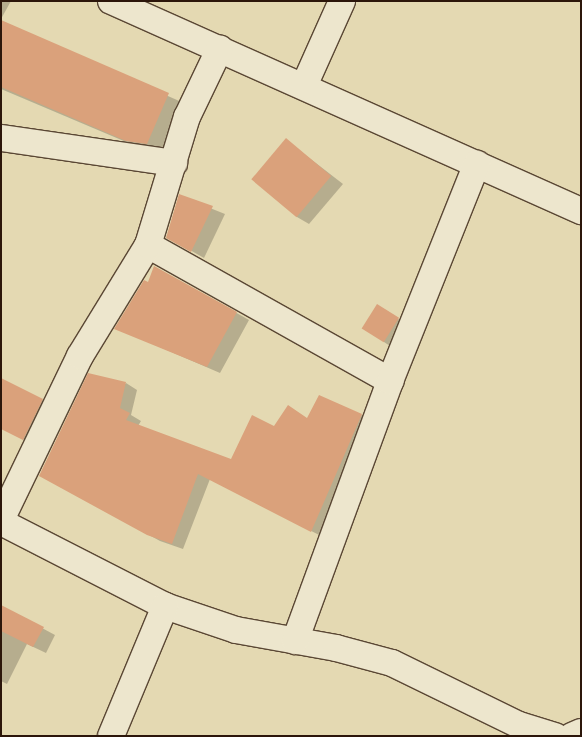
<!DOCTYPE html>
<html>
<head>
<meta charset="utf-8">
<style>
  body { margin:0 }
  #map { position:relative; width:582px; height:737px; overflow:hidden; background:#e4d9b2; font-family:"Libre Bodoni",serif }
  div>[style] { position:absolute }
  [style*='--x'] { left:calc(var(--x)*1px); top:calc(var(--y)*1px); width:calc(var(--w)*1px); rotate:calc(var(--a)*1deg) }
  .shadow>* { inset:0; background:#0003 }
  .building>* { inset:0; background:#daa17b; transform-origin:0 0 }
  .roads { filter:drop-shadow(1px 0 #5a4734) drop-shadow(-1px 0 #5a4734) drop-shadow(0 1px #5a4734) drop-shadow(0 -1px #5a4734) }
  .minor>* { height:26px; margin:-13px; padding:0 13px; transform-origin:13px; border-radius:13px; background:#ede6cd }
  span { translate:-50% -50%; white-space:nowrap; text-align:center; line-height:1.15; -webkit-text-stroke:4px #ede6cd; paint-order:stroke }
  .frame { position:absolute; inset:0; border:2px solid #2c160a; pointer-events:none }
</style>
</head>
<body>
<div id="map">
  <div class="shadow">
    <div style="clip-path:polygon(1px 1px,11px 1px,1px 19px)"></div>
    <div style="clip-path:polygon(1px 22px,186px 104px,164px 153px,145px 150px,1px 89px)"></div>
    <div style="clip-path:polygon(286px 140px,343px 184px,309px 224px,297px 217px)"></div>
    <div style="clip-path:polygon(180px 196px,225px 214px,204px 258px,167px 237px)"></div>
    <div style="clip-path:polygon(155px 267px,249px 320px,220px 373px,116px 328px,149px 283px)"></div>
    <div style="clip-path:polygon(384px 309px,404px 323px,390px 346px,384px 342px)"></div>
    <div style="clip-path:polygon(126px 383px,137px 390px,131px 415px,141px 421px,138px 426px,231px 460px,275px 427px,308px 419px,361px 415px,373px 422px,323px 537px,210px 479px,183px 549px,160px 541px,41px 475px)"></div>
    <div style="clip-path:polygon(42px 400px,54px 407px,36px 446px,1px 428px)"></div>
    <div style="clip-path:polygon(1px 606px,55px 635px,46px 653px,27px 644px,7px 684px,1px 681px)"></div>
  </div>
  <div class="building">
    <div style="clip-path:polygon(1px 20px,169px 93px,147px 144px,126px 141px,1px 87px)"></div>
    <div style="left:286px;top:138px;width:59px;height:54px;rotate:40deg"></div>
    <div style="clip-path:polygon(179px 194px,213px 206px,191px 252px,166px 238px)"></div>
    <div style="clip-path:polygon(154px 266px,237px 312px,207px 367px,114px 329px,144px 280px,148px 282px)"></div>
    <div style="left:377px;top:304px;width:26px;height:29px;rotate:32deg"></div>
    <div style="clip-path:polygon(88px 373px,126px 382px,120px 408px,130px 413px,126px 420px,231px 459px,252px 415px,274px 426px,288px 405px,307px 418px,319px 395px,362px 414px,311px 532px,198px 474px,172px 544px,147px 535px,39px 476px)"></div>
    <div style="clip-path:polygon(1px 378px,43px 399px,23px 440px,1px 429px)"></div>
    <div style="clip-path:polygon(1px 605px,44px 627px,33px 647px,1px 631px)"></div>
  </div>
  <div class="roads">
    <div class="minor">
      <div style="--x:111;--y:1;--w:515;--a:24.08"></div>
      <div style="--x:304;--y:86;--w:93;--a:-65.9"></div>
      <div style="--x:1;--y:138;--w:175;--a:8.2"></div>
      <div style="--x:148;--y:245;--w:278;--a:29.3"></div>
      <div style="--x:1;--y:520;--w:182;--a:-64.3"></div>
      <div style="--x:80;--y:356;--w:130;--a:-58.5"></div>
      <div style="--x:148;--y:245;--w:134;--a:-73.1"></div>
      <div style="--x:187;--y:117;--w:76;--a:-64.4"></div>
      <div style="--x:1;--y:522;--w:184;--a:27.1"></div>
      <div style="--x:165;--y:606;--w:75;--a:18.7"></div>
      <div style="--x:236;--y:630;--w:102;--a:10.2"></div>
      <div style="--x:336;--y:648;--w:58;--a:15"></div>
      <div style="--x:392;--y:663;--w:141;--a:26"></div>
      <div style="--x:519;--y:725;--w:38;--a:17"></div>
      <div style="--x:295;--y:641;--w:277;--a:-69.9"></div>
      <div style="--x:390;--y:381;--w:234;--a:-68.2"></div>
      <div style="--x:111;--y:736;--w:141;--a:-67.4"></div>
      <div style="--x:572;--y:736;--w:10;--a:-24"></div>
    </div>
  </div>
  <div class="frame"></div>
</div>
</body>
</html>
